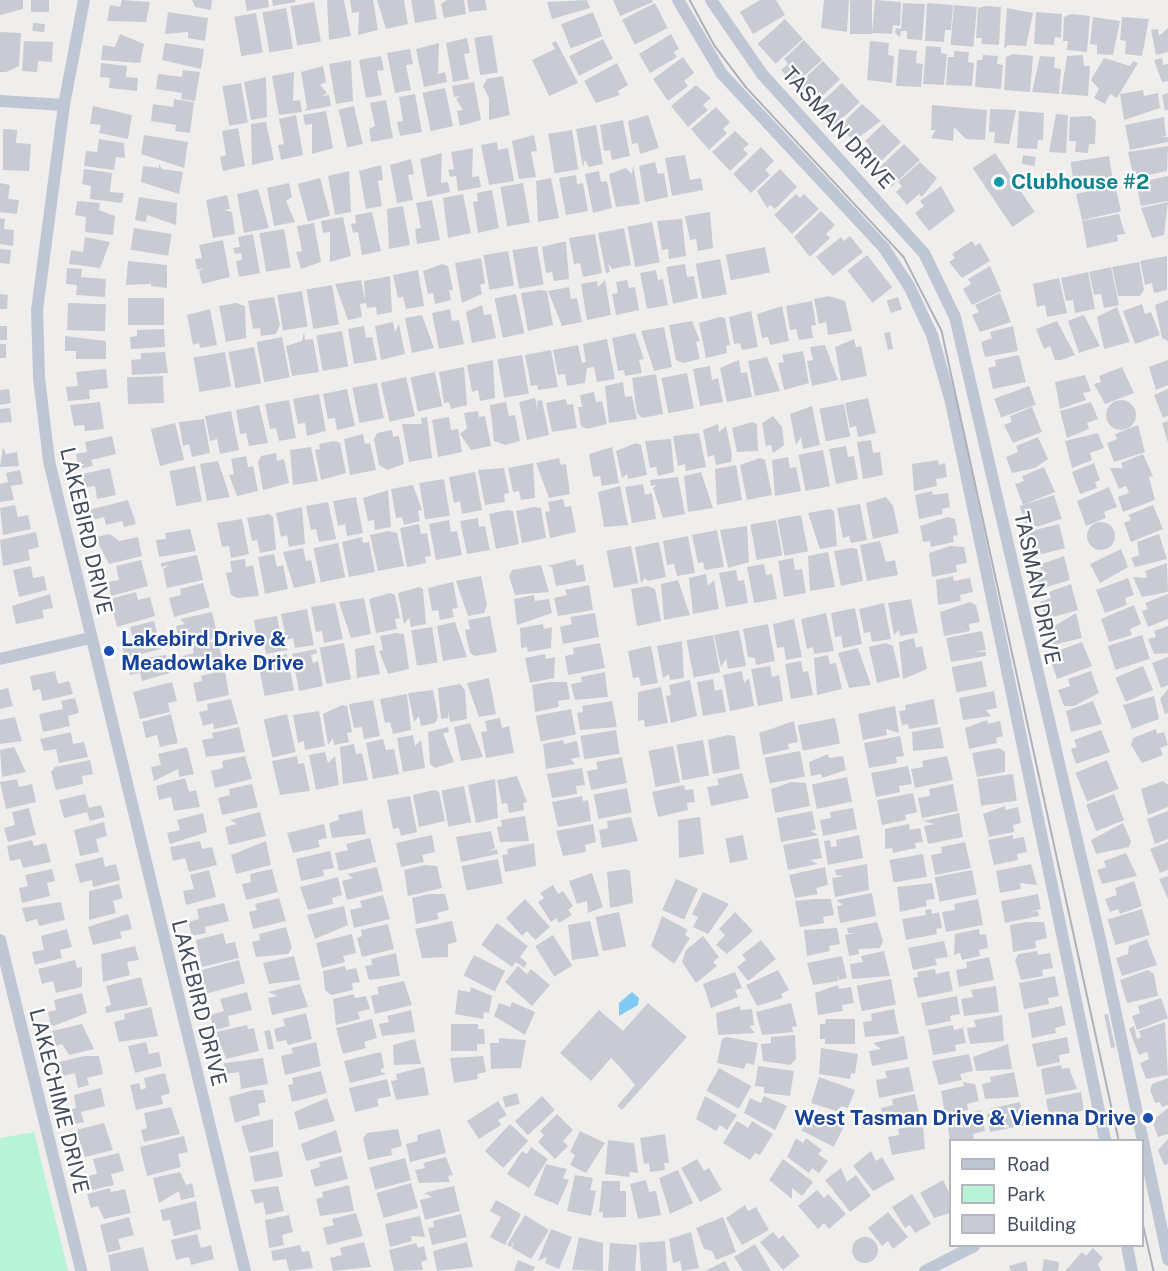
<!DOCTYPE html>
<html>
<head>
<meta charset="utf-8">
<style>
  body { margin:0 }
  #map { position:relative; width:1168px; height:1271px; overflow:hidden; background:#f0eeed; font-family:"Public Sans",sans-serif }
  div>[style] { position:absolute }
  [style*='--x'] { left:calc(var(--x)*1px); top:calc(var(--y)*1px); width:calc(var(--w)*1px); rotate:calc(var(--a)*1deg) }
  .green>* { inset:0; background:#b7f3d7 }
  .water>* { inset:0; background:#80caf4 }
  .building>* { inset:0; background:#c9cbd4; transform-origin:0 0 }
  .round { border-radius:50% }
  .minor>* { height:12px; margin:-6px; padding:0 6px; transform-origin:6px; border-radius:6px; background:#bfc7d4 }
  .tram>* { height:1.5px; margin:-0.75px; padding:0 0.75px; transform-origin:0.75px; border-radius:0.75px; background:#afb1b9 }
  .dots>* { width:16px; height:16px; translate:-50% -50%; box-sizing:border-box; border:3px solid #fff; border-radius:50% }
  span { translate:-50% -50%; white-space:nowrap; text-align:center; line-height:1.15; -webkit-text-stroke:4.5px #fff; paint-order:stroke }
  .street-label { font-size:21px; color:#444d5d }
  .culture-label { font-size:21px; color:#0d838f; font-weight:700 }
  .left { translate:0 -50%; text-align:left }
  .transit-label { font-size:21px; color:#164399; font-weight:700 }
  .right { translate:-100% -50%; text-align:right }
  .legend { position:absolute; left:949px; top:1139px; width:195px; height:108px; box-sizing:border-box; background:#fff; border:2px solid #b4b8be; margin:0; padding:8px 10px; list-style:none; font-size:18px; color:#444d5d }
  .legend li { display:flex; align-items:center; gap:12px; height:30px }
  .legend b { width:30px; border:2px solid #b4b8be }
</style>
</head>
<body>
<div id="map">
  <div class="green">
    <div style="clip-path:polygon(34px 1132px,68px 1271px,0 1271px,0 1138px)"></div>
  </div>
  <div class="water">
    <div style="clip-path:polygon(632px 992px,639px 998px,638px 1005px,619px 1016px,619px 1003px)"></div>
  </div>
  <div class="building">
    <div style="clip-path:polygon(0 0,23px 0,23px 9px,0 15px)"></div>
    <div style="left:31px;top:0;width:18px;height:12px"></div>
    <div style="clip-path:polygon(122px 0,150px 2px,146px 22px,107px 21px,110px 5px,120px 7px)"></div>
    <div style="clip-path:polygon(192px 0,212px 0,211px 10px,195px 7px)"></div>
    <div style="clip-path:polygon(245px 0,268px 0,269px 7px,247px 11px)"></div>
    <div style="clip-path:polygon(272px 0,295px 0,296px 2px,273px 6px)"></div>
    <div style="clip-path:polygon(327px 0,344px 0,351px 36px,329px 40px)"></div>
    <div style="clip-path:polygon(350px 0,373px 0,378px 30px,358px 35px,359px 12px,352px 13px)"></div>
    <div style="clip-path:polygon(377px 0,404px 0,408px 24px,386px 29px)"></div>
    <div style="clip-path:polygon(411px 0,434px 0,437px 19px,415px 23px)"></div>
    <div style="clip-path:polygon(447px 0,464px 0,466px 14px,444px 18px,441px 4px)"></div>
    <div style="clip-path:polygon(467px 0,485px 0,487px 10px,469px 12px)"></div>
    <div style="clip-path:polygon(587px 0,590px 8px,552px 19px,547px 2px)"></div>
    <div style="clip-path:polygon(613px 0,652px 0,653px 2px,620px 16px)"></div>
    <div style="clip-path:polygon(760px 0,776px 0,785px 15px,753px 34px,740px 12px)"></div>
    <div style="clip-path:polygon(824px 0,849px 0,847px 32px,821px 28px)"></div>
    <div style="left:850px;top:0;width:22px;height:34px"></div>
    <div style="clip-path:polygon(875px 0,901px 2px,900px 26px,893px 25px,892px 34px,872px 33px)"></div>
    <div style="left:314px;top:2px;width:40px;height:24px;rotate:80deg"></div>
    <div style="left:655px;top:3px;width:28px;height:37px;rotate:63deg"></div>
    <div style="clip-path:polygon(903px 3px,925px 4px,922px 40px,907px 39px,907px 31px,901px 31px,900px 37px,895px 33px,896px 28px,901px 29px)"></div>
    <div style="clip-path:polygon(927px 3px,953px 5px,951px 30px,945px 30px,944px 42px,925px 41px)"></div>
    <div style="left:954px;top:5px;width:23px;height:40px;rotate:5deg"></div>
    <div style="clip-path:polygon(986px 6px,1001px 7px,999px 45px,981px 44px,982px 38px,976px 38px,978px 8px)"></div>
    <div style="left:286px;top:8px;width:41px;height:24px;rotate:80deg"></div>
    <div style="clip-path:polygon(1007px 8px,1033px 13px,1026px 46px,1008px 45px,1004px 49px)"></div>
    <div style="clip-path:polygon(168px 12px,208px 18px,205px 41px,188px 38px,188px 32px,165px 34px)"></div>
    <div style="left:593px;top:12px;width:26px;height:34px;rotate:69deg"></div>
    <div style="clip-path:polygon(1036px 12px,1062px 14px,1061px 38px,1055px 37px,1054px 45px,1034px 44px)"></div>
    <div style="left:256px;top:13px;width:40px;height:22px;rotate:80deg"></div>
    <div style="clip-path:polygon(1071px 14px,1090px 16px,1087px 52px,1067px 50px,1068px 41px,1063px 41px,1064px 17px)"></div>
    <div style="clip-path:polygon(1093px 17px,1120px 21px,1113px 55px,1097px 54px,1097px 45px,1090px 44px)"></div>
    <div style="clip-path:polygon(1122px 17px,1149px 19px,1142px 56px,1125px 54px,1126px 41px,1120px 40px)"></div>
    <div style="left:785px;top:19px;width:27px;height:37px;rotate:48deg"></div>
    <div style="left:33px;top:23px;width:12px;height:8px;rotate:5deg"></div>
    <div style="clip-path:polygon(1168px 28px,1168px 52px,1156px 55px,1151px 30px,1158px 29px,1159px 36px)"></div>
    <div style="clip-path:polygon(0 32px,21px 33px,19px 66px,6px 72px,0 72px)"></div>
    <div style="clip-path:polygon(120px 34px,144px 44px,140px 63px,101px 60px,103px 45px,115px 47px)"></div>
    <div style="clip-path:polygon(671px 34px,679px 49px,674px 52px,677px 57px,650px 73px,639px 54px)"></div>
    <div style="left:492px;top:35px;width:38px;height:18px;rotate:81deg"></div>
    <div style="clip-path:polygon(467px 38px,470px 53px,464px 54px,469px 79px,453px 82px,446px 43px)"></div>
    <div style="left:603px;top:39px;width:22px;height:38px;rotate:63deg"></div>
    <div style="clip-path:polygon(804px 40px,822px 60px,795px 84px,781px 70px,788px 64px,784px 59px)"></div>
    <div style="clip-path:polygon(24px 41px,53px 42px,52px 62px,38px 61px,37px 72px,22px 71px)"></div>
    <div style="clip-path:polygon(556px 41px,578px 83px,549px 96px,532px 60px,555px 49px,552px 43px)"></div>
    <div style="clip-path:polygon(870px 41px,889px 43px,888px 55px,894px 56px,892px 83px,867px 80px)"></div>
    <div style="clip-path:polygon(165px 43px,204px 49px,201px 69px,162px 60px)"></div>
    <div style="clip-path:polygon(439px 43px,438px 74px,445px 72px,447px 82px,424px 87px,416px 49px)"></div>
    <div style="clip-path:polygon(926px 46px,941px 47px,941px 53px,947px 54px,944px 85px,923px 84px)"></div>
    <div style="clip-path:polygon(410px 49px,413px 64px,406px 65px,411px 90px,395px 93px,387px 53px)"></div>
    <div style="clip-path:polygon(899px 49px,917px 51px,916px 63px,923px 64px,921px 87px,896px 86px)"></div>
    <div style="clip-path:polygon(954px 51px,969px 52px,968px 62px,974px 63px,972px 86px,946px 85px,948px 57px,954px 57px)"></div>
    <div style="clip-path:polygon(1013px 54px,1033px 56px,1030px 92px,1004px 90px,1006px 57px)"></div>
    <div style="clip-path:polygon(983px 55px,998px 56px,997px 64px,1003px 65px,1001px 89px,975px 87px,977px 60px,982px 60px)"></div>
    <div style="clip-path:polygon(1083px 55px,1084px 66px,1090px 66px,1088px 96px,1061px 94px,1067px 56px)"></div>
    <div style="clip-path:polygon(381px 56px,384px 70px,377px 71px,382px 95px,366px 98px,359px 60px)"></div>
    <div style="clip-path:polygon(1040px 56px,1055px 57px,1054px 68px,1061px 69px,1059px 94px,1032px 92px)"></div>
    <div style="clip-path:polygon(683px 57px,694px 73px,684px 81px,688px 86px,668px 101px,653px 79px)"></div>
    <div style="clip-path:polygon(1104px 58px,1130px 66px,1133px 61px,1138px 63px,1117px 98px,1110px 94px,1105px 104px,1094px 98px,1099px 89px,1091px 80px)"></div>
    <div style="clip-path:polygon(1162px 58px,1163px 65px,1168px 64px,1168px 81px,1162px 82px,1154px 60px)"></div>
    <div style="clip-path:polygon(351px 60px,353px 101px,336px 104px,329px 64px)"></div>
    <div style="left:823px;top:61px;width:25px;height:35px;rotate:47deg"></div>
    <div style="clip-path:polygon(101px 63px,127px 66px,126px 77px,138px 78px,137px 91px,109px 88px,110px 78px,100px 77px)"></div>
    <div style="clip-path:polygon(617px 63px,628px 85px,618px 91px,620px 95px,596px 103px,584px 81px)"></div>
    <div style="clip-path:polygon(323px 66px,326px 82px,320px 85px,327px 93px,322px 96px,329px 95px,331px 106px,304px 111px,307px 108px,301px 72px)"></div>
    <div style="clip-path:polygon(183px 70px,200px 72px,195px 101px,181px 99px,182px 93px,156px 89px,158px 74px,182px 77px)"></div>
    <div style="clip-path:polygon(294px 72px,293px 101px,300px 100px,302px 112px,279px 115px,272px 76px)"></div>
    <div style="clip-path:polygon(503px 76px,510px 115px,489px 120px,489px 98px,483px 86px,487px 79px)"></div>
    <div style="clip-path:polygon(266px 77px,267px 117px,251px 120px,244px 82px)"></div>
    <div style="clip-path:polygon(474px 82px,481px 120px,460px 126px,457px 111px,463px 110px,456px 99px,460px 96px,454px 97px,452px 86px)"></div>
    <div style="left:241px;top:83px;width:40px;height:19px;rotate:80deg"></div>
    <div style="left:842px;top:83px;width:26px;height:35px;rotate:47deg"></div>
    <div style="clip-path:polygon(696px 85px,711px 98px,703px 105px,708px 110px,688px 127px,671px 106px)"></div>
    <div style="left:445px;top:88px;width:39px;height:23px;rotate:78deg"></div>
    <div style="clip-path:polygon(1143px 90px,1144px 96px,1158px 93px,1160px 108px,1124px 120px,1120px 94px)"></div>
    <div style="clip-path:polygon(1168px 93px,1168px 110px,1165px 110px,1162px 95px)"></div>
    <div style="clip-path:polygon(415px 94px,422px 132px,400px 136px,397px 122px,403px 121px,399px 97px)"></div>
    <div style="clip-path:polygon(174px 99px,194px 102px,190px 133px,175px 131px,176px 125px,151px 121px,153px 104px,173px 107px)"></div>
    <div style="clip-path:polygon(386px 100px,393px 138px,371px 142px,369px 129px,375px 126px,370px 103px)"></div>
    <div style="clip-path:polygon(862px 104px,881px 121px,854px 141px,839px 127px)"></div>
    <div style="clip-path:polygon(932px 105px,987px 110px,985px 140px,966px 139px,954px 127px,953px 141px,931px 138px,936px 130px,931px 130px)"></div>
    <div style="clip-path:polygon(93px 106px,132px 115px,128px 139px,99px 133px,101px 125px,90px 124px)"></div>
    <div style="left:354px;top:106px;width:39px;height:16px;rotate:77deg"></div>
    <div style="clip-path:polygon(716px 107px,730px 122px,723px 129px,727px 133px,709px 150px,691px 129px)"></div>
    <div style="clip-path:polygon(990px 109px,1016px 110px,1009px 144px,994px 143px,995px 132px,989px 132px)"></div>
    <div style="clip-path:polygon(326px 111px,333px 148px,312px 154px,312px 124px,305px 125px,303px 115px)"></div>
    <div style="clip-path:polygon(1019px 111px,1044px 113px,1043px 140px,1038px 140px,1037px 149px,1017px 148px)"></div>
    <div style="clip-path:polygon(1056px 114px,1068px 115px,1066px 153px,1049px 152px)"></div>
    <div style="clip-path:polygon(296px 115px,303px 155px,281px 160px,278px 145px,284px 144px,279px 119px)"></div>
    <div style="clip-path:polygon(648px 115px,659px 148px,640px 154px,638px 143px,632px 144px,628px 121px)"></div>
    <div style="clip-path:polygon(1091px 116px,1096px 121px,1095px 144px,1089px 144px,1088px 153px,1075px 152px,1076px 141px,1069px 141px,1070px 117px)"></div>
    <div style="clip-path:polygon(1164px 117px,1166px 136px,1160px 137px,1168px 137px,1168px 142px,1130px 150px,1125px 125px)"></div>
    <div style="clip-path:polygon(623px 120px,630px 156px,612px 160px,610px 150px,604px 151px,600px 125px)"></div>
    <div style="clip-path:polygon(266px 122px,274px 160px,252px 165px,251px 124px)"></div>
    <div style="clip-path:polygon(883px 124px,901px 142px,877px 165px,864px 151px,870px 146px,865px 141px)"></div>
    <div style="clip-path:polygon(596px 125px,603px 164px,589px 167px,585px 160px,583px 167px,576px 129px)"></div>
    <div style="clip-path:polygon(238px 128px,245px 166px,223px 171px,220px 157px,226px 155px,222px 131px)"></div>
    <div style="clip-path:polygon(3px 129px,17px 130px,16px 143px,31px 144px,29px 171px,3px 170px)"></div>
    <div style="left:572px;top:130px;width:40px;height:24px;rotate:81deg"></div>
    <div style="clip-path:polygon(735px 131px,749px 144px,743px 149px,748px 154px,730px 171px,712px 152px)"></div>
    <div style="clip-path:polygon(144px 135px,188px 142px,184px 168px,141px 154px)"></div>
    <div style="clip-path:polygon(534px 135px,537px 151px,531px 152px,536px 177px,519px 179px,512px 141px)"></div>
    <div style="clip-path:polygon(99px 139px,124px 143px,125px 158px,116px 157px,114px 170px,84px 166px,86px 151px,97px 152px)"></div>
    <div style="clip-path:polygon(497px 142px,498px 150px,508px 148px,514px 181px,489px 185px,481px 145px)"></div>
    <div style="clip-path:polygon(904px 144px,920px 160px,891px 187px,879px 168px)"></div>
    <div style="clip-path:polygon(1168px 146px,1167px 171px,1134px 178px,1128px 152px)"></div>
    <div style="clip-path:polygon(761px 147px,774px 161px,765px 170px,770px 175px,751px 193px,733px 174px)"></div>
    <div style="clip-path:polygon(473px 148px,472px 177px,479px 176px,481px 187px,458px 191px,456px 176px,450px 177px,448px 170px,454px 169px,451px 152px)"></div>
    <div style="clip-path:polygon(442px 153px,441px 183px,448px 182px,450px 192px,427px 197px,420px 159px)"></div>
    <div style="left:995px;top:153px;width:71px;height:27px;rotate:56deg"></div>
    <div style="clip-path:polygon(685px 155px,690px 180px,701px 178px,703px 190px,672px 196px,665px 158px)"></div>
    <div style="left:1023px;top:155px;width:13px;height:9px;rotate:9deg"></div>
    <div style="left:1109px;top:156px;width:25px;height:39px;rotate:81deg"></div>
    <div style="clip-path:polygon(411px 159px,414px 174px,408px 175px,413px 200px,397px 203px,390px 165px)"></div>
    <div style="clip-path:polygon(655px 162px,658px 174px,664px 173px,668px 197px,645px 202px,639px 166px)"></div>
    <div style="clip-path:polygon(920px 162px,937px 178px,922px 197px,919px 194px,907px 205px,896px 192px,902px 186px,898px 182px)"></div>
    <div style="clip-path:polygon(159px 164px,162px 169px,183px 172px,179px 194px,141px 182px,143px 166px,159px 168px)"></div>
    <div style="clip-path:polygon(381px 165px,383px 180px,378px 181px,382px 206px,366px 209px,359px 171px)"></div>
    <div style="clip-path:polygon(633px 165px,640px 204px,616px 207px,609px 174px,626px 168px,632px 174px)"></div>
    <div style="clip-path:polygon(84px 169px,112px 173px,110px 192px,124px 193px,122px 203px,90px 199px,91px 186px,82px 184px)"></div>
    <div style="clip-path:polygon(780px 169px,797px 187px,775px 209px,770px 205px,767px 208px,757px 191px)"></div>
    <div style="clip-path:polygon(349px 171px,351px 212px,335px 215px,328px 176px)"></div>
    <div style="clip-path:polygon(599px 171px,601px 182px,607px 181px,612px 208px,593px 213px,585px 174px)"></div>
    <div style="clip-path:polygon(576px 175px,577px 184px,583px 183px,588px 211px,566px 215px,559px 178px)"></div>
    <div style="clip-path:polygon(1168px 176px,1168px 201px,1141px 206px,1136px 183px)"></div>
    <div style="left:320px;top:178px;width:39px;height:23px;rotate:75deg"></div>
    <div style="clip-path:polygon(551px 178px,559px 218px,538px 222px,536px 181px)"></div>
    <div style="clip-path:polygon(0 183px,10px 185px,8px 199px,19px 200px,17px 214px,0 212px)"></div>
    <div style="clip-path:polygon(289px 183px,292px 197px,286px 201px,295px 222px,274px 226px,267px 188px)"></div>
    <div style="left:523px;top:183px;width:40px;height:23px;rotate:80deg"></div>
    <div style="left:1115px;top:185px;width:27px;height:40px;rotate:77deg"></div>
    <div style="clip-path:polygon(941px 186px,955px 211px,929px 231px,915px 213px,924px 206px,920px 201px)"></div>
    <div style="clip-path:polygon(258px 189px,269px 228px,244px 233px,237px 194px)"></div>
    <div style="clip-path:polygon(492px 190px,499px 228px,478px 233px,473px 202px,478px 201px,477px 193px)"></div>
    <div style="clip-path:polygon(463px 194px,471px 233px,448px 238px,443px 198px)"></div>
    <div style="clip-path:polygon(796px 194px,800px 198px,804px 194px,819px 209px,792px 234px,774px 215px)"></div>
    <div style="clip-path:polygon(227px 195px,230px 209px,224px 210px,232px 212px,235px 234px,213px 238px,206px 200px)"></div>
    <div style="clip-path:polygon(139px 197px,177px 203px,176px 225px,147px 215px,146px 222px,135px 220px)"></div>
    <div style="clip-path:polygon(432px 200px,440px 240px,417px 244px,415px 229px,421px 228px,416px 203px)"></div>
    <div style="clip-path:polygon(77px 201px,100px 203px,99px 210px,115px 216px,113px 235px,85px 232px,86px 217px,75px 215px)"></div>
    <div style="clip-path:polygon(1168px 202px,1164px 235px,1152px 238px,1141px 208px)"></div>
    <div style="clip-path:polygon(403px 206px,410px 245px,389px 249px,387px 209px)"></div>
    <div style="clip-path:polygon(821px 211px,835px 225px,826px 234px,830px 238px,810px 257px,794px 237px)"></div>
    <div style="clip-path:polygon(372px 212px,381px 251px,362px 255px,358px 232px,353px 233px,351px 224px,356px 223px,355px 215px)"></div>
    <div style="clip-path:polygon(710px 212px,713px 248px,698px 251px,696px 239px,690px 240px,685px 216px)"></div>
    <div style="clip-path:polygon(1119px 214px,1125px 234px,1117px 235px,1118px 241px,1087px 248px,1082px 221px)"></div>
    <div style="clip-path:polygon(343px 217px,351px 256px,330px 262px,330px 232px,323px 233px,321px 221px)"></div>
    <div style="clip-path:polygon(0 218px,5px 219px,4px 229px,14px 230px,13px 246px,0 244px)"></div>
    <div style="clip-path:polygon(682px 219px,686px 256px,669px 259px,668px 249px,662px 250px,657px 221px)"></div>
    <div style="left:652px;top:222px;width:41px;height:25px;rotate:79deg"></div>
    <div style="clip-path:polygon(314px 223px,321px 262px,301px 269px,296px 252px,302px 251px,297px 226px)"></div>
    <div style="left:134px;top:228px;width:38px;height:22px;rotate:9deg"></div>
    <div style="clip-path:polygon(624px 228px,631px 265px,612px 269px,608px 263px,610px 272px,606px 273px,598px 233px)"></div>
    <div style="left:284px;top:229px;width:39px;height:25px;rotate:80deg"></div>
    <div style="clip-path:polygon(253px 234px,260px 273px,239px 277px,236px 261px,242px 260px,241px 253px,235px 254px,233px 248px,240px 247px,238px 237px)"></div>
    <div style="clip-path:polygon(595px 234px,602px 273px,583px 277px,580px 263px,574px 264px,569px 238px)"></div>
    <div style="clip-path:polygon(850px 236px,863px 252px,833px 276px,816px 257px,841px 237px,844px 241px)"></div>
    <div style="clip-path:polygon(85px 237px,110px 242px,100px 268px,69px 264px,71px 250px,83px 252px)"></div>
    <div style="clip-path:polygon(223px 240px,230px 277px,202px 284px,199px 271px,204px 268px,197px 270px,195px 259px,202px 258px,199px 245px)"></div>
    <div style="clip-path:polygon(972px 241px,975px 246px,980px 243px,990px 261px,962px 278px,949px 262px,955px 258px,952px 254px)"></div>
    <div style="clip-path:polygon(562px 242px,566px 242px,569px 279px,554px 281px,552px 272px,546px 273px,542px 247px)"></div>
    <div style="left:537px;top:246px;width:39px;height:25px;rotate:80deg"></div>
    <div style="left:765px;top:247px;width:26px;height:40px;rotate:79deg"></div>
    <div style="left:0;top:249px;width:11px;height:14px;rotate:5deg"></div>
    <div style="left:508px;top:251px;width:35px;height:25px;rotate:80deg"></div>
    <div style="left:867px;top:255px;width:41px;height:25px;rotate:52deg"></div>
    <div style="clip-path:polygon(1167px 256px,1167px 290px,1154px 293px,1152px 283px,1145px 285px,1140px 261px)"></div>
    <div style="clip-path:polygon(481px 258px,485px 283px,480px 285px,482px 294px,462px 303px,455px 263px)"></div>
    <div style="left:720px;top:259px;width:36px;height:25px;rotate:79deg"></div>
    <div style="clip-path:polygon(128px 261px,167px 265px,167px 288px,151px 286px,150px 280px,150px 284px,126px 285px)"></div>
    <div style="clip-path:polygon(1139px 262px,1144px 290px,1140px 296px,1118px 296px,1112px 267px)"></div>
    <div style="clip-path:polygon(442px 264px,448px 266px,453px 290px,449px 290px,451px 300px,435px 304px,433px 293px,428px 294px,423px 271px)"></div>
    <div style="clip-path:polygon(685px 264px,687px 277px,694px 276px,698px 298px,673px 304px,666px 267px)"></div>
    <div style="clip-path:polygon(990px 266px,1001px 291px,972px 305px,963px 289px,971px 284px,968px 279px)"></div>
    <div style="clip-path:polygon(1111px 267px,1119px 305px,1104px 308px,1101px 294px,1094px 295px,1089px 272px)"></div>
    <div style="clip-path:polygon(67px 268px,82px 269px,81px 277px,106px 279px,105px 297px,76px 295px,77px 285px,66px 284px)"></div>
    <div style="clip-path:polygon(418px 270px,424px 306px,406px 309px,403px 297px,398px 298px,393px 275px)"></div>
    <div style="clip-path:polygon(656px 270px,658px 280px,663px 279px,668px 305px,647px 309px,640px 273px)"></div>
    <div style="clip-path:polygon(1088px 272px,1095px 309px,1075px 313px,1073px 300px,1066px 301px,1061px 278px)"></div>
    <div style="clip-path:polygon(390px 276px,392px 312px,377px 315px,376px 307px,367px 308px,366px 303px,360px 304px,362px 317px,348px 320px,335px 284px,361px 280px,365px 301px,364px 281px)"></div>
    <div style="clip-path:polygon(1059px 278px,1067px 313px,1047px 317px,1045px 305px,1037px 307px,1033px 284px)"></div>
    <div style="clip-path:polygon(605px 280px,611px 315px,587px 320px,581px 284px,597px 281px,598px 287px)"></div>
    <div style="clip-path:polygon(627px 280px,629px 288px,635px 287px,639px 310px,616px 315px,612px 294px,618px 293px,616px 282px)"></div>
    <div style="left:332px;top:285px;width:40px;height:26px;rotate:80deg"></div>
    <div style="clip-path:polygon(569px 287px,571px 299px,577px 298px,582px 322px,562px 326px,548px 291px)"></div>
    <div style="clip-path:polygon(540px 290px,547px 291px,553px 325px,528px 331px,521px 293px)"></div>
    <div style="left:302px;top:291px;width:36px;height:25px;rotate:81deg"></div>
    <div style="clip-path:polygon(1000px 293px,1011px 322px,980px 332px,972px 315px,979px 312px,975px 305px)"></div>
    <div style="clip-path:polygon(0 294px,8px 295px,7px 309px,0 309px)"></div>
    <div style="left:516px;top:294px;width:40px;height:22px;rotate:78deg"></div>
    <div style="clip-path:polygon(829px 296px,845px 301px,852px 331px,828px 335px,826px 322px,819px 324px,814px 299px)"></div>
    <div style="clip-path:polygon(274px 297px,280px 325px,276px 334px,261px 336px,260px 328px,253px 329px,248px 301px)"></div>
    <div style="left:898px;top:297px;width:13px;height:12px;rotate:72deg"></div>
    <div style="left:164px;top:298px;width:27px;height:36px;rotate:90deg"></div>
    <div style="clip-path:polygon(1168px 300px,1168px 341px,1162px 338px,1155px 305px)"></div>
    <div style="clip-path:polygon(812px 301px,816px 325px,811px 326px,813px 338px,799px 340px,796px 329px,790px 330px,786px 306px)"></div>
    <div style="left:68px;top:303px;width:38px;height:27px;rotate:2deg"></div>
    <div style="clip-path:polygon(236px 303px,245px 306px,246px 338px,226px 342px,219px 306px)"></div>
    <div style="clip-path:polygon(1142px 304px,1145px 314px,1151px 312px,1160px 335px,1135px 344px,1123px 311px)"></div>
    <div style="clip-path:polygon(482px 305px,484px 315px,491px 314px,496px 338px,472px 343px,466px 312px)"></div>
    <div style="clip-path:polygon(782px 306px,789px 341px,770px 345px,768px 337px,762px 338px,757px 314px)"></div>
    <div style="clip-path:polygon(1117px 307px,1130px 342px,1104px 349px,1097px 317px)"></div>
    <div style="clip-path:polygon(210px 309px,217px 345px,200px 348px,199px 343px,193px 345px,187px 315px)"></div>
    <div style="clip-path:polygon(450px 309px,452px 321px,459px 320px,464px 344px,439px 349px,432px 313px)"></div>
    <div style="clip-path:polygon(751px 311px,758px 347px,742px 350px,740px 343px,734px 344px,729px 317px)"></div>
    <div style="clip-path:polygon(422px 315px,434px 348px,412px 353px,405px 318px)"></div>
    <div style="clip-path:polygon(1084px 315px,1100px 346px,1079px 353px,1068px 321px)"></div>
    <div style="clip-path:polygon(720px 317px,725px 318px,730px 345px,726px 346px,727px 353px,706px 358px,699px 323px)"></div>
    <div style="clip-path:polygon(692px 321px,700px 341px,696px 342px,700px 359px,683px 363px,676px 360px,669px 325px)"></div>
    <div style="clip-path:polygon(1057px 321px,1075px 355px,1061px 360px,1055px 360px,1050px 346px,1044px 349px,1036px 329px)"></div>
    <div style="clip-path:polygon(393px 322px,395px 332px,399px 324px,405px 354px,381px 360px,375px 326px)"></div>
    <div style="left:7px;top:326px;width:14px;height:7px;rotate:90deg"></div>
    <div style="clip-path:polygon(364px 326px,366px 338px,372px 337px,377px 360px,354px 364px,348px 329px)"></div>
    <div style="clip-path:polygon(1013px 326px,1018px 351px,985px 357px,981px 342px,992px 338px,990px 332px)"></div>
    <div style="clip-path:polygon(664px 327px,672px 367px,654px 371px,641px 331px)"></div>
    <div style="clip-path:polygon(164px 329px,165px 347px,131px 349px,130px 337px,137px 336px,137px 330px)"></div>
    <div style="left:342px;top:331px;width:36px;height:26px;rotate:80deg"></div>
    <div style="clip-path:polygon(304px 332px,305px 340px,313px 339px,319px 372px,292px 376px,286px 346px,302px 341px)"></div>
    <div style="clip-path:polygon(890px 332px,893px 349px,888px 350px,884px 333px)"></div>
    <div style="clip-path:polygon(635px 333px,644px 359px,639px 360px,642px 373px,625px 376px,624px 370px,618px 371px,612px 338px)"></div>
    <div style="clip-path:polygon(65px 336px,106px 341px,106px 359px,76px 359px,76px 351px,65px 351px)"></div>
    <div style="left:282px;top:337px;width:41px;height:26px;rotate:79deg"></div>
    <div style="clip-path:polygon(607px 339px,615px 379px,597px 382px,594px 367px,587px 368px,585px 383px,567px 386px,565px 374px,558px 375px,553px 350px,578px 345px,582px 363px,586px 362px,583px 344px)"></div>
    <div style="clip-path:polygon(854px 339px,856px 347px,861px 346px,867px 376px,841px 381px,835px 347px)"></div>
    <div style="left:0;top:344px;width:6px;height:14px"></div>
    <div style="clip-path:polygon(825px 345px,838px 380px,812px 386px,807px 361px,813px 360px,810px 347px)"></div>
    <div style="left:254px;top:347px;width:37px;height:26px;rotate:79deg"></div>
    <div style="clip-path:polygon(551px 350px,558px 387px,538px 390px,537px 385px,531px 386px,525px 355px)"></div>
    <div style="clip-path:polygon(803px 351px,809px 383px,784px 390px,778px 363px,784px 362px,782px 355px)"></div>
    <div style="clip-path:polygon(165px 352px,168px 373px,132px 375px,131px 360px,141px 359px,141px 353px)"></div>
    <div style="left:225px;top:352px;width:35px;height:32px;rotate:80deg"></div>
    <div style="left:522px;top:355px;width:39px;height:25px;rotate:80deg"></div>
    <div style="clip-path:polygon(1019px 355px,1026px 382px,993px 389px,988px 368px,996px 366px,995px 360px)"></div>
    <div style="clip-path:polygon(767px 357px,780px 391px,755px 396px,748px 361px)"></div>
    <div style="clip-path:polygon(493px 360px,495px 398px,480px 401px,478px 390px,472px 392px,467px 365px)"></div>
    <div style="clip-path:polygon(739px 360px,741px 373px,747px 372px,752px 397px,727px 402px,720px 368px)"></div>
    <div style="clip-path:polygon(1168px 360px,1168px 385px,1156px 390px,1149px 367px)"></div>
    <div style="clip-path:polygon(710px 366px,712px 380px,718px 378px,723px 402px,700px 406px,693px 369px)"></div>
    <div style="clip-path:polygon(464px 367px,467px 405px,451px 409px,449px 402px,444px 403px,439px 372px)"></div>
    <div style="clip-path:polygon(1122px 367px,1134px 393px,1105px 404px,1094px 384px,1101px 382px,1099px 376px)"></div>
    <div style="clip-path:polygon(106px 369px,108px 388px,89px 390px,90px 399px,68px 401px,66px 387px,78px 386px,76px 372px)"></div>
    <div style="left:435px;top:372px;width:35px;height:25px;rotate:78deg"></div>
    <div style="left:687px;top:373px;width:36px;height:26px;rotate:79deg"></div>
    <div style="clip-path:polygon(656px 374px,663px 414px,642px 418px,637px 413px,632px 378px)"></div>
    <div style="clip-path:polygon(1085px 375px,1091px 391px,1083px 393px,1086px 400px,1060px 409px,1055px 382px)"></div>
    <div style="left:163px;top:376px;width:27px;height:36px;rotate:88deg"></div>
    <div style="left:406px;top:377px;width:40px;height:26px;rotate:77deg"></div>
    <div style="clip-path:polygon(623px 382px,625px 397px,632px 396px,637px 419px,609px 423px,605px 386px)"></div>
    <div style="left:377px;top:383px;width:36px;height:25px;rotate:79deg"></div>
    <div style="left:1029px;top:386px;width:20px;height:37px;rotate:70deg"></div>
    <div style="clip-path:polygon(9px 389px,11px 403px,0 405px,0 390px)"></div>
    <div style="clip-path:polygon(347px 389px,355px 426px,337px 430px,335px 418px,328px 419px,323px 394px)"></div>
    <div style="clip-path:polygon(1168px 389px,1168px 416px,1163px 418px,1154px 395px)"></div>
    <div style="clip-path:polygon(594px 392px,596px 402px,602px 401px,607px 424px,587px 429px,581px 426px,578px 407px,582px 407px,580px 395px)"></div>
    <div style="clip-path:polygon(319px 394px,326px 431px,307px 436px,305px 423px,298px 424px,293px 399px)"></div>
    <div style="clip-path:polygon(535px 398px,538px 412px,537px 401px,542px 400px,549px 435px,527px 440px,519px 402px)"></div>
    <div style="clip-path:polygon(868px 398px,876px 433px,858px 437px,856px 426px,850px 428px,845px 403px)"></div>
    <div style="clip-path:polygon(566px 399px,567px 405px,573px 404px,577px 428px,552px 432px,546px 403px)"></div>
    <div class="round" style="left:1106px;top:400px;width:30px;height:30px"></div>
    <div style="clip-path:polygon(289px 400px,296px 438px,279px 441px,276px 428px,270px 429px,265px 404px)"></div>
    <div style="clip-path:polygon(100px 402px,104px 429px,85px 431px,84px 425px,74px 426px,70px 405px)"></div>
    <div style="clip-path:polygon(506px 402px,509px 416px,515px 415px,520px 441px,505px 445px,494px 441px,490px 405px)"></div>
    <div style="clip-path:polygon(1091px 402px,1098px 419px,1087px 423px,1089px 429px,1067px 438px,1060px 411px)"></div>
    <div style="left:844px;top:404px;width:33px;height:25px;rotate:79deg"></div>
    <div style="clip-path:polygon(259px 405px,268px 443px,249px 446px,246px 433px,240px 434px,236px 410px)"></div>
    <div style="clip-path:polygon(812px 406px,820px 445px,803px 449px,801px 437px,796px 445px,790px 414px)"></div>
    <div style="clip-path:polygon(1032px 407px,1042px 432px,1013px 443px,1004px 425px,1012px 422px,1010px 416px)"></div>
    <div style="clip-path:polygon(10px 408px,12px 422px,0 423px,0 409px)"></div>
    <div style="clip-path:polygon(231px 411px,239px 450px,220px 454px,217px 439px,210px 441px,205px 416px)"></div>
    <div style="clip-path:polygon(478px 411px,479px 417px,485px 416px,491px 446px,471px 450px,460px 434px,467px 428px,464px 413px)"></div>
    <div style="clip-path:polygon(773px 416px,782px 427px,784px 445px,773px 453px,771px 445px,766px 446px,762px 423px)"></div>
    <div style="clip-path:polygon(427px 417px,432px 458px,409px 462px,402px 424px,422px 424px,421px 418px)"></div>
    <div style="clip-path:polygon(449px 417px,451px 430px,458px 429px,462px 452px,438px 457px,432px 420px)"></div>
    <div style="clip-path:polygon(204px 419px,210px 453px,192px 457px,189px 444px,183px 446px,179px 422px)"></div>
    <div style="clip-path:polygon(1168px 421px,1168px 443px,1162px 423px)"></div>
    <div style="clip-path:polygon(752px 422px,757px 424px,758px 451px,737px 452px,732px 428px)"></div>
    <div style="left:175px;top:423px;width:38px;height:25px;rotate:76deg"></div>
    <div style="clip-path:polygon(718px 424px,719px 432px,726px 426px,732px 455px,731px 462px,716px 465px,714px 455px,708px 457px,703px 430px)"></div>
    <div style="clip-path:polygon(1138px 425px,1145px 452px,1114px 462px,1107px 443px,1117px 439px,1115px 434px)"></div>
    <div style="clip-path:polygon(392px 430px,393px 437px,399px 436px,404px 464px,387px 470px,379px 465px,374px 439px,377px 433px)"></div>
    <div style="clip-path:polygon(699px 433px,706px 467px,686px 471px,685px 464px,678px 466px,673px 436px)"></div>
    <div style="clip-path:polygon(1098px 433px,1104px 448px,1090px 453px,1092px 460px,1072px 468px,1065px 441px)"></div>
    <div style="clip-path:polygon(363px 434px,365px 444px,370px 443px,376px 470px,350px 475px,344px 439px)"></div>
    <div style="clip-path:polygon(112px 436px,116px 454px,91px 460px,93px 466px,79px 469px,76px 454px,87px 452px,85px 442px)"></div>
    <div style="clip-path:polygon(1038px 437px,1048px 459px,1035px 468px,1012px 473px,1006px 457px,1018px 452px,1016px 446px)"></div>
    <div style="clip-path:polygon(671px 439px,674px 472px,658px 476px,656px 467px,650px 468px,645px 441px)"></div>
    <div style="clip-path:polygon(871px 440px,873px 453px,880px 452px,883px 475px,863px 479px,857px 442px)"></div>
    <div style="clip-path:polygon(334px 441px,340px 443px,346px 473px,321px 480px,315px 450px,320px 449px,319px 444px)"></div>
    <div style="clip-path:polygon(636px 443px,641px 445px,647px 475px,628px 479px,627px 474px,622px 478px,616px 451px)"></div>
    <div style="clip-path:polygon(846px 446px,848px 457px,854px 456px,858px 479px,836px 484px,829px 449px)"></div>
    <div style="clip-path:polygon(3px 447px,6px 454px,17px 452px,19px 466px,0 467px)"></div>
    <div style="clip-path:polygon(311px 447px,318px 481px,293px 485px,290px 450px)"></div>
    <div style="clip-path:polygon(612px 447px,619px 483px,602px 486px,600px 476px,593px 477px,589px 454px)"></div>
    <div style="left:823px;top:450px;width:37px;height:25px;rotate:79deg"></div>
    <div style="clip-path:polygon(276px 453px,277px 461px,284px 459px,289px 483px,263px 490px,258px 462px,261px 456px)"></div>
    <div style="clip-path:polygon(1143px 454px,1153px 476px,1149px 477px,1155px 500px,1123px 512px,1118px 497px,1129px 493px,1126px 486px,1119px 489px,1110px 468px,1123px 468px,1121px 463px)"></div>
    <div style="clip-path:polygon(246px 456px,248px 467px,253px 466px,258px 491px,237px 496px,229px 475px,234px 474px,231px 459px)"></div>
    <div style="clip-path:polygon(788px 457px,790px 468px,796px 467px,801px 491px,775px 496px,772px 460px)"></div>
    <div style="clip-path:polygon(559px 458px,561px 465px,566px 464px,570px 494px,549px 498px,536px 463px)"></div>
    <div style="clip-path:polygon(760px 458px,765px 460px,772px 495px,747px 500px,740px 465px)"></div>
    <div style="clip-path:polygon(938px 460px,939px 465px,945px 463px,947px 477px,936px 479px,937px 486px,914px 491px,912px 464px)"></div>
    <div style="clip-path:polygon(218px 461px,230px 497px,207px 501px,200px 464px)"></div>
    <div style="clip-path:polygon(533px 463px,535px 498px,521px 500px,519px 491px,513px 492px,508px 468px)"></div>
    <div style="clip-path:polygon(1094px 463px,1100px 480px,1095px 482px,1097px 488px,1080px 494px,1072px 472px)"></div>
    <div style="clip-path:polygon(736px 465px,742px 500px,717px 505px,715px 469px)"></div>
    <div style="left:195px;top:466px;width:36px;height:26px;rotate:79deg"></div>
    <div style="clip-path:polygon(1044px 467px,1055px 492px,1023px 505px,1015px 484px,1024px 481px,1022px 476px)"></div>
    <div style="clip-path:polygon(110px 468px,116px 495px,97px 499px,95px 486px,85px 488px,82px 474px)"></div>
    <div style="clip-path:polygon(504px 468px,509px 493px,504px 494px,505px 502px,485px 505px,478px 470px)"></div>
    <div style="clip-path:polygon(20px 470px,23px 484px,11px 486px,14px 500px,0 502px,0 484px,8px 482px,6px 473px)"></div>
    <div style="clip-path:polygon(475px 472px,482px 510px,462px 514px,460px 501px,454px 503px,449px 477px)"></div>
    <div style="clip-path:polygon(701px 472px,713px 508px,688px 512px,684px 476px)"></div>
    <div style="clip-path:polygon(678px 477px,685px 514px,663px 518px,653px 488px,657px 485px,651px 486px,650px 480px)"></div>
    <div style="left:444px;top:479px;width:37px;height:25px;rotate:81deg"></div>
    <div style="clip-path:polygon(643px 484px,645px 495px,652px 493px,656px 519px,632px 523px,625px 487px)"></div>
    <div style="clip-path:polygon(413px 485px,422px 510px,418px 511px,420px 521px,404px 525px,402px 517px,396px 518px,391px 489px)"></div>
    <div style="clip-path:polygon(620px 486px,628px 525px,604px 527px,598px 492px)"></div>
    <div style="clip-path:polygon(1109px 487px,1117px 507px,1104px 512px,1106px 518px,1086px 526px,1077px 501px)"></div>
    <div style="clip-path:polygon(388px 490px,391px 527px,375px 530px,374px 520px,368px 521px,363px 498px)"></div>
    <div style="clip-path:polygon(932px 491px,933px 495px,948px 493px,950px 507px,942px 509px,943px 514px,919px 519px,915px 495px)"></div>
    <div style="left:1054px;top:495px;width:25px;height:36px;rotate:72deg"></div>
    <div style="clip-path:polygon(356px 497px,363px 533px,347px 536px,345px 524px,338px 526px,333px 501px)"></div>
    <div style="clip-path:polygon(886px 497px,893px 506px,899px 533px,873px 539px,866px 503px)"></div>
    <div style="clip-path:polygon(563px 499px,565px 507px,571px 506px,576px 532px,550px 538px,545px 512px,550px 511px,548px 502px)"></div>
    <div style="clip-path:polygon(128px 500px,136px 524px,124px 527px,122px 521px,106px 525px,104px 517px,92px 520px,89px 510px)"></div>
    <div style="clip-path:polygon(328px 502px,336px 539px,319px 542px,316px 529px,311px 530px,306px 506px)"></div>
    <div style="clip-path:polygon(860px 504px,867px 540px,851px 543px,849px 536px,843px 538px,837px 508px)"></div>
    <div style="clip-path:polygon(15px 505px,18px 517px,28px 515px,31px 529px,3px 535px,0 508px)"></div>
    <div style="clip-path:polygon(1153px 505px,1163px 529px,1131px 542px,1124px 523px,1131px 520px,1128px 515px)"></div>
    <div style="clip-path:polygon(302px 507px,305px 544px,289px 547px,287px 535px,281px 537px,276px 513px)"></div>
    <div style="clip-path:polygon(534px 507px,541px 508px,546px 538px,522px 543px,516px 511px)"></div>
    <div style="clip-path:polygon(830px 509px,834px 511px,837px 546px,820px 549px,808px 513px)"></div>
    <div style="clip-path:polygon(507px 510px,513px 511px,519px 544px,496px 549px,489px 514px)"></div>
    <div style="clip-path:polygon(269px 514px,273px 517px,276px 550px,260px 553px,257px 540px,252px 541px,247px 518px)"></div>
    <div style="left:801px;top:515px;width:37px;height:24px;rotate:79deg"></div>
    <div style="clip-path:polygon(947px 517px,955px 519px,958px 535px,953px 536px,954px 542px,931px 547px,930px 541px,923px 542px,920px 526px)"></div>
    <div style="clip-path:polygon(478px 518px,479px 527px,485px 526px,490px 550px,467px 554px,460px 521px)"></div>
    <div style="clip-path:polygon(242px 519px,249px 554px,231px 558px,229px 546px,222px 547px,217px 523px)"></div>
    <div style="clip-path:polygon(449px 520px,451px 532px,457px 531px,462px 555px,436px 560px,429px 524px)"></div>
    <div style="left:776px;top:520px;width:36px;height:26px;rotate:80deg"></div>
    <div class="round" style="left:1087px;top:522px;width:28px;height:28px"></div>
    <div style="clip-path:polygon(419px 524px,421px 534px,427px 533px,431px 556px,425px 557px,426px 563px,407px 567px,400px 528px)"></div>
    <div style="left:1059px;top:524px;width:25px;height:38px;rotate:76deg"></div>
    <div style="clip-path:polygon(747px 526px,749px 562px,728px 568px,720px 530px)"></div>
    <div style="clip-path:polygon(190px 529px,196px 551px,159px 557px,156px 540px,166px 539px,165px 533px)"></div>
    <div style="clip-path:polygon(717px 530px,724px 567px,705px 570px,703px 562px,698px 563px,692px 535px)"></div>
    <div style="clip-path:polygon(388px 531px,397px 533px,404px 566px,378px 571px,370px 535px)"></div>
    <div style="clip-path:polygon(36px 532px,39px 547px,28px 550px,30px 560px,3px 566px,0 540px)"></div>
    <div style="clip-path:polygon(110px 534px,119px 541px,138px 537px,142px 556px,109px 564px,95px 537px)"></div>
    <div style="clip-path:polygon(1159px 534px,1167px 559px,1135px 567px,1131px 558px,1139px 555px,1137px 542px)"></div>
    <div style="clip-path:polygon(688px 536px,695px 573px,677px 576px,674px 564px,667px 565px,663px 541px)"></div>
    <div style="clip-path:polygon(362px 537px,363px 543px,369px 542px,375px 572px,349px 577px,342px 542px)"></div>
    <div style="clip-path:polygon(880px 541px,886px 562px,895px 560px,898px 575px,867px 581px,860px 545px)"></div>
    <div style="clip-path:polygon(659px 542px,666px 577px,648px 581px,645px 578px,641px 583px,635px 547px)"></div>
    <div style="left:338px;top:543px;width:35px;height:25px;rotate:78deg"></div>
    <div style="left:631px;top:546px;width:38px;height:25px;rotate:79deg"></div>
    <div style="clip-path:polygon(950px 546px,964px 547px,967px 563px,956px 565px,957px 572px,932px 577px,929px 553px)"></div>
    <div style="clip-path:polygon(303px 548px,306px 561px,311px 560px,316px 583px,294px 588px,283px 552px)"></div>
    <div style="clip-path:polygon(851px 548px,857px 549px,863px 581px,841px 586px,834px 551px)"></div>
    <div style="clip-path:polygon(1121px 549px,1128px 567px,1100px 583px,1090px 564px)"></div>
    <div style="clip-path:polygon(828px 552px,835px 587px,810px 591px,808px 556px)"></div>
    <div style="clip-path:polygon(274px 554px,277px 567px,283px 565px,288px 589px,265px 594px,258px 557px)"></div>
    <div style="clip-path:polygon(197px 555px,203px 580px,167px 588px,163px 569px,169px 565px,161px 567px,161px 563px)"></div>
    <div style="clip-path:polygon(1064px 556px,1070px 580px,1040px 589px,1034px 574px,1042px 571px,1039px 565px)"></div>
    <div style="clip-path:polygon(793px 558px,795px 570px,802px 569px,806px 593px,784px 597px,778px 561px)"></div>
    <div style="clip-path:polygon(245px 559px,246px 567px,253px 565px,259px 596px,237px 598px,231px 595px,226px 573px,232px 572px,230px 561px)"></div>
    <div style="clip-path:polygon(575px 559px,577px 566px,583px 564px,586px 581px,556px 586px,552px 567px,547px 566px)"></div>
    <div style="clip-path:polygon(141px 560px,148px 586px,111px 596px,108px 582px,119px 580px,116px 566px)"></div>
    <div style="clip-path:polygon(1167px 563px,1168px 592px,1142px 597px,1133px 577px,1147px 578px,1145px 571px)"></div>
    <div style="clip-path:polygon(764px 564px,766px 575px,772px 574px,777px 599px,754px 603px,747px 567px)"></div>
    <div style="clip-path:polygon(541px 565px,549px 592px,515px 595px,509px 576px,512px 570px)"></div>
    <div style="clip-path:polygon(31px 566px,33px 578px,44px 576px,47px 590px,19px 597px,13px 570px)"></div>
    <div style="clip-path:polygon(736px 570px,738px 581px,744px 580px,748px 603px,726px 607px,719px 573px)"></div>
    <div style="clip-path:polygon(706px 574px,708px 586px,714px 580px,719px 609px,693px 614px,689px 578px)"></div>
    <div style="clip-path:polygon(481px 576px,487px 605px,484px 613px,468px 616px,456px 581px)"></div>
    <div style="clip-path:polygon(953px 576px,954px 581px,970px 578px,973px 592px,960px 595px,961px 601px,938px 605px,936px 580px)"></div>
    <div style="clip-path:polygon(1128px 578px,1134px 595px,1125px 598px,1127px 605px,1105px 613px,1096px 590px)"></div>
    <div style="clip-path:polygon(678px 580px,690px 615px,664px 620px,661px 584px)"></div>
    <div style="clip-path:polygon(453px 582px,458px 608px,452px 609px,454px 617px,440px 620px,438px 610px,432px 611px,428px 588px)"></div>
    <div style="clip-path:polygon(203px 583px,210px 607px,174px 617px,169px 598px,181px 595px,180px 589px)"></div>
    <div style="clip-path:polygon(1071px 584px,1078px 610px,1046px 619px,1040px 602px,1051px 598px,1049px 592px)"></div>
    <div style="clip-path:polygon(589px 585px,593px 610px,558px 616px,554px 598px,567px 595px,565px 590px)"></div>
    <div style="clip-path:polygon(648px 586px,655px 589px,661px 621px,637px 626px,631px 589px)"></div>
    <div style="clip-path:polygon(419px 587px,423px 589px,426px 624px,411px 627px,409px 618px,404px 624px,398px 593px)"></div>
    <div style="clip-path:polygon(136px 592px,138px 600px,150px 597px,155px 616px,117px 627px,110px 599px)"></div>
    <div style="clip-path:polygon(390px 593px,395px 595px,400px 618px,395px 619px,397px 629px,376px 633px,369px 599px)"></div>
    <div style="clip-path:polygon(50px 594px,53px 608px,42px 610px,44px 618px,16px 624px,12px 606px)"></div>
    <div style="clip-path:polygon(1168px 594px,1168px 619px,1148px 627px,1142px 611px,1148px 609px,1145px 603px)"></div>
    <div style="clip-path:polygon(534px 595px,535px 601px,549px 599px,552px 613px,517px 625px,514px 599px)"></div>
    <div style="clip-path:polygon(364px 598px,371px 634px,351px 638px,339px 602px)"></div>
    <div style="clip-path:polygon(911px 599px,918px 633px,900px 636px,899px 630px,894px 635px,888px 603px)"></div>
    <div style="clip-path:polygon(970px 602px,976px 605px,980px 622px,969px 624px,970px 631px,944px 636px,940px 612px)"></div>
    <div style="clip-path:polygon(335px 603px,343px 639px,324px 643px,322px 631px,316px 632px,311px 607px)"></div>
    <div style="clip-path:polygon(884px 603px,891px 639px,872px 642px,870px 632px,864px 633px,859px 609px)"></div>
    <div style="clip-path:polygon(1134px 605px,1141px 624px,1130px 629px,1132px 635px,1109px 642px,1101px 619px)"></div>
    <div style="clip-path:polygon(855px 608px,862px 644px,843px 648px,841px 636px,835px 637px,831px 613px)"></div>
    <div style="clip-path:polygon(307px 609px,314px 645px,295px 648px,293px 638px,286px 640px,288px 650px,266px 654px,264px 643px,258px 644px,254px 620px,277px 616px,280px 633px,285px 632px,281px 614px)"></div>
    <div style="clip-path:polygon(212px 612px,218px 638px,191px 644px,190px 639px,179px 641px,176px 626px,185px 624px,180px 619px)"></div>
    <div style="clip-path:polygon(595px 613px,599px 637px,563px 644px,560px 627px,572px 624px,570px 617px)"></div>
    <div style="clip-path:polygon(826px 613px,834px 651px,814px 654px,813px 647px,807px 649px,801px 619px)"></div>
    <div style="clip-path:polygon(1076px 613px,1082px 638px,1053px 645px,1048px 630px)"></div>
    <div style="clip-path:polygon(490px 616px,497px 652px,475px 656px,470px 653px,465px 630px,470px 629px,468px 620px)"></div>
    <div style="clip-path:polygon(794px 619px,802px 657px,786px 660px,784px 647px,777px 648px,773px 624px)"></div>
    <div style="clip-path:polygon(154px 621px,161px 649px,125px 658px,121px 643px,133px 640px,130px 627px)"></div>
    <div style="clip-path:polygon(455px 622px,467px 657px,443px 661px,437px 626px)"></div>
    <div style="clip-path:polygon(543px 624px,544px 629px,552px 627px,551px 648px,528px 652px,527px 647px,521px 648px,520px 628px)"></div>
    <div style="clip-path:polygon(768px 624px,775px 661px,756px 665px,755px 658px,748px 657px,743px 629px)"></div>
    <div style="clip-path:polygon(1168px 626px,1168px 653px,1154px 654px,1148px 639px,1156px 637px,1154px 631px)"></div>
    <div style="left:432px;top:627px;width:36px;height:21px;rotate:81deg"></div>
    <div style="clip-path:polygon(739px 630px,746px 666px,728px 669px,726px 659px,721px 667px,714px 635px)"></div>
    <div style="clip-path:polygon(982px 631px,986px 650px,976px 652px,986px 652px,986px 656px,951px 662px,946px 638px)"></div>
    <div style="clip-path:polygon(396px 633px,404px 634px,409px 669px,388px 674px,379px 651px,383px 650px,380px 636px)"></div>
    <div style="left:713px;top:635px;width:38px;height:27px;rotate:79deg"></div>
    <div style="left:1142px;top:635px;width:25px;height:36px;rotate:72deg"></div>
    <div style="clip-path:polygon(914px 638px,916px 648px,922px 646px,927px 669px,903px 679px,899px 642px)"></div>
    <div style="clip-path:polygon(218px 641px,224px 666px,186px 671px,183px 656px,194px 653px,192px 646px)"></div>
    <div style="clip-path:polygon(682px 641px,684px 678px,670px 680px,669px 674px,663px 678px,657px 646px)"></div>
    <div style="clip-path:polygon(1082px 642px,1092px 666px,1057px 679px,1051px 661px,1062px 657px,1060px 650px)"></div>
    <div style="left:344px;top:643px;width:37px;height:25px;rotate:79deg"></div>
    <div style="clip-path:polygon(600px 643px,605px 668px,568px 675px,565px 656px,574px 654px,573px 648px)"></div>
    <div style="clip-path:polygon(886px 643px,893px 646px,900px 677px,877px 683px,869px 647px)"></div>
    <div style="clip-path:polygon(374px 645px,380px 674px,357px 678px,355px 649px)"></div>
    <div style="clip-path:polygon(651px 646px,658px 683px,641px 686px,639px 677px,633px 678px,628px 651px)"></div>
    <div style="clip-path:polygon(858px 648px,871px 685px,849px 688px,838px 653px)"></div>
    <div style="clip-path:polygon(316px 649px,317px 653px,311px 655px,313px 663px,318px 661px,323px 686px,299px 691px,292px 654px)"></div>
    <div style="left:287px;top:654px;width:37px;height:30px;rotate:79deg"></div>
    <div style="clip-path:polygon(545px 654px,546px 659px,555px 657px,554px 678px,530px 683px,525px 658px)"></div>
    <div style="clip-path:polygon(166px 655px,170px 673px,142px 681px,140px 673px,130px 675px,126px 661px)"></div>
    <div style="clip-path:polygon(828px 655px,830px 664px,836px 663px,842px 689px,817px 695px,814px 658px)"></div>
    <div style="clip-path:polygon(1168px 657px,1168px 685px,1161px 688px,1152px 663px)"></div>
    <div style="clip-path:polygon(801px 661px,803px 672px,808px 671px,813px 695px,791px 699px,785px 664px)"></div>
    <div style="left:982px;top:661px;width:26px;height:31px;rotate:79deg"></div>
    <div style="clip-path:polygon(770px 666px,772px 677px,779px 675px,783px 701px,758px 706px,751px 669px)"></div>
    <div style="left:1143px;top:666px;width:26px;height:30px;rotate:67deg"></div>
    <div style="clip-path:polygon(225px 670px,229px 695px,197px 702px,193px 683px,202px 681px,201px 676px)"></div>
    <div style="clip-path:polygon(55px 671px,58px 684px,69px 681px,73px 694px,43px 701px,40px 689px,33px 691px,30px 676px)"></div>
    <div style="clip-path:polygon(742px 671px,744px 683px,749px 678px,754px 706px,730px 711px,723px 675px)"></div>
    <div style="clip-path:polygon(1091px 671px,1099px 693px,1074px 706px,1064px 706px,1058px 690px,1070px 686px,1068px 679px)"></div>
    <div style="clip-path:polygon(605px 672px,608px 697px,575px 700px,571px 684px,582px 682px,581px 677px)"></div>
    <div style="clip-path:polygon(489px 678px,496px 714px,479px 717px,467px 683px)"></div>
    <div style="clip-path:polygon(713px 679px,715px 691px,722px 689px,726px 712px,703px 716px,697px 682px)"></div>
    <div style="clip-path:polygon(690px 680px,697px 716px,671px 723px,666px 696px,671px 695px,669px 685px)"></div>
    <div style="clip-path:polygon(172px 682px,177px 701px,168px 703px,170px 712px,140px 719px,133px 692px)"></div>
    <div style="clip-path:polygon(549px 682px,567px 682px,570px 699px,558px 701px,559px 707px,535px 712px,532px 685px)"></div>
    <div style="clip-path:polygon(460px 684px,465px 690px,467px 719px,450px 722px,448px 711px,448px 718px,441px 719px,438px 688px)"></div>
    <div style="clip-path:polygon(661px 687px,668px 723px,645px 727px,644px 720px,638px 721px,638px 692px)"></div>
    <div style="clip-path:polygon(8px 688px,13px 706px,0 709px,0 690px)"></div>
    <div style="clip-path:polygon(1168px 689px,1168px 713px,1165px 714px,1160px 699px)"></div>
    <div style="clip-path:polygon(433px 690px,438px 717px,435px 723px,421px 726px,419px 716px,414px 722px,408px 693px)"></div>
    <div style="clip-path:polygon(994px 691px,997px 708px,986px 710px,991px 716px,963px 720px,959px 698px)"></div>
    <div style="clip-path:polygon(407px 694px,411px 730px,393px 734px,390px 722px,385px 723px,380px 699px)"></div>
    <div style="clip-path:polygon(1154px 696px,1159px 719px,1132px 729px,1123px 705px)"></div>
    <div style="clip-path:polygon(75px 698px,79px 713px,68px 716px,70px 726px,43px 732px,39px 714px,63px 709px,61px 701px)"></div>
    <div style="clip-path:polygon(231px 699px,238px 724px,214px 729px,213px 723px,203px 726px,199px 712px,208px 710px,207px 704px)"></div>
    <div style="clip-path:polygon(934px 699px,938px 724px,909px 729px,908px 724px,902px 725px,899px 711px,906px 710px,905px 705px)"></div>
    <div style="clip-path:polygon(373px 700px,380px 736px,364px 739px,362px 727px,354px 728px,349px 704px)"></div>
    <div style="clip-path:polygon(612px 701px,617px 727px,580px 730px,577px 713px,583px 712px,582px 706px)"></div>
    <div style="clip-path:polygon(1093px 701px,1102px 724px,1071px 732px,1066px 711px)"></div>
    <div style="clip-path:polygon(342px 705px,347px 706px,352px 732px,347px 733px,349px 742px,334px 745px,333px 738px,328px 745px,323px 714px)"></div>
    <div style="clip-path:polygon(895px 706px,899px 733px,886px 729px,887px 735px,863px 740px,858px 714px)"></div>
    <div style="left:571px;top:709px;width:26px;height:36px;rotate:79deg"></div>
    <div style="clip-path:polygon(319px 711px,325px 746px,305px 750px,304px 741px,298px 743px,293px 715px)"></div>
    <div style="clip-path:polygon(171px 714px,178px 743px,160px 747px,157px 735px,146px 738px,142px 722px)"></div>
    <div style="left:287px;top:714px;width:39px;height:24px;rotate:77deg"></div>
    <div style="clip-path:polygon(15px 717px,22px 741px,0 744px,0 720px)"></div>
    <div style="clip-path:polygon(500px 718px,502px 728px,509px 726px,514px 753px,486px 758px,481px 732px,487px 731px,485px 721px)"></div>
    <div style="left:835px;top:718px;width:26px;height:38px;rotate:79deg"></div>
    <div style="clip-path:polygon(987px 720px,988px 724px,1000px 721px,1003px 736px,996px 738px,997px 743px,969px 749px,965px 728px)"></div>
    <div style="clip-path:polygon(794px 721px,798px 742px,788px 744px,789px 749px,763px 755px,759px 733px)"></div>
    <div style="clip-path:polygon(470px 723px,483px 757px,461px 761px,454px 727px)"></div>
    <div style="clip-path:polygon(239px 727px,245px 752px,206px 757px,202px 740px,213px 738px,212px 733px)"></div>
    <div style="clip-path:polygon(448px 727px,449px 732px,443px 733px,454px 762px,435px 768px,430px 764px,428px 732px)"></div>
    <div style="clip-path:polygon(940px 727px,944px 748px,913px 751px,912px 732px)"></div>
    <div style="clip-path:polygon(1156px 729px,1157px 734px,1164px 732px,1168px 745px,1160px 748px,1163px 755px,1142px 763px,1131px 745px,1133px 738px)"></div>
    <div style="left:616px;top:730px;width:24px;height:36px;rotate:81deg"></div>
    <div style="clip-path:polygon(1101px 730px,1110px 752px,1076px 764px,1071px 749px,1077px 747px,1074px 740px)"></div>
    <div style="clip-path:polygon(71px 732px,73px 744px,84px 742px,88px 757px,59px 763px,56px 749px,44px 751px,40px 739px)"></div>
    <div style="clip-path:polygon(413px 735px,415px 746px,421px 740px,425px 768px,403px 772px,397px 738px)"></div>
    <div style="clip-path:polygon(728px 735px,735px 736px,740px 769px,713px 774px,708px 740px)"></div>
    <div style="clip-path:polygon(900px 736px,904px 756px,896px 757px,897px 763px,869px 768px,864px 743px)"></div>
    <div style="clip-path:polygon(383px 739px,386px 750px,394px 749px,399px 774px,373px 779px,366px 743px)"></div>
    <div style="clip-path:polygon(563px 740px,564px 744px,577px 741px,580px 757px,571px 759px,575px 764px,546px 769px,543px 744px)"></div>
    <div style="left:703px;top:740px;width:36px;height:27px;rotate:80deg"></div>
    <div style="clip-path:polygon(354px 744px,356px 754px,362px 753px,368px 780px,343px 784px,340px 747px)"></div>
    <div style="left:673px;top:746px;width:37px;height:25px;rotate:79deg"></div>
    <div style="clip-path:polygon(14px 747px,26px 772px,2px 777px,0 750px)"></div>
    <div style="clip-path:polygon(187px 747px,194px 774px,179px 777px,178px 769px,154px 781px,151px 767px,161px 765px,158px 754px)"></div>
    <div style="clip-path:polygon(999px 748px,1005px 752px,1005px 772px,977px 777px,972px 753px)"></div>
    <div style="left:800px;top:751px;width:26px;height:36px;rotate:79deg"></div>
    <div style="clip-path:polygon(325px 752px,328px 763px,335px 756px,339px 785px,316px 790px,309px 755px)"></div>
    <div style="clip-path:polygon(828px 754px,829px 758px,843px 756px,846px 770px,822px 778px,821px 774px,811px 776px,809px 762px)"></div>
    <div style="clip-path:polygon(245px 756px,252px 779px,215px 788px,211px 771px,223px 768px,222px 761px)"></div>
    <div style="clip-path:polygon(297px 756px,298px 764px,304px 763px,310px 791px,280px 795px,272px 761px)"></div>
    <div style="clip-path:polygon(947px 756px,953px 780px,915px 788px,911px 769px,923px 767px,922px 761px)"></div>
    <div style="clip-path:polygon(622px 757px,627px 783px,591px 790px,587px 771px,598px 769px,596px 762px)"></div>
    <div style="clip-path:polygon(90px 760px,93px 774px,82px 776px,83px 784px,56px 790px,51px 772px,55px 767px)"></div>
    <div style="left:1107px;top:760px;width:31px;height:34px;rotate:68deg"></div>
    <div style="clip-path:polygon(908px 766px,912px 784px,899px 786px,900px 792px,876px 797px,871px 773px)"></div>
    <div style="clip-path:polygon(582px 768px,585px 785px,576px 786px,577px 794px,552px 798px,547px 774px)"></div>
    <div style="clip-path:polygon(742px 773px,749px 798px,711px 806px,707px 787px,719px 785px,717px 779px)"></div>
    <div style="left:1013px;top:774px;width:27px;height:36px;rotate:82deg"></div>
    <div style="clip-path:polygon(517px 776px,527px 802px,523px 803px,524px 810px,509px 813px,507px 803px,502px 804px,497px 780px)"></div>
    <div style="left:847px;top:777px;width:25px;height:36px;rotate:78deg"></div>
    <div style="clip-path:polygon(185px 778px,189px 792px,196px 790px,200px 807px,174px 811px,171px 797px,159px 800px,156px 786px)"></div>
    <div style="clip-path:polygon(17px 779px,19px 787px,32px 784px,36px 802px,6px 809px,0 782px)"></div>
    <div style="clip-path:polygon(495px 779px,498px 818px,476px 823px,468px 785px)"></div>
    <div style="clip-path:polygon(1163px 781px,1168px 785px,1168px 807px,1148px 815px,1141px 789px)"></div>
    <div style="clip-path:polygon(791px 782px,806px 783px,810px 806px,775px 813px,771px 789px)"></div>
    <div style="clip-path:polygon(252px 784px,258px 807px,222px 815px,218px 798px,230px 795px,229px 789px)"></div>
    <div style="clip-path:polygon(953px 784px,958px 811px,922px 818px,918px 798px,930px 796px,929px 789px)"></div>
    <div style="clip-path:polygon(684px 785px,685px 790px,693px 789px,695px 802px,687px 803px,688px 810px,658px 817px,652px 792px)"></div>
    <div style="left:464px;top:786px;width:37px;height:23px;rotate:79deg"></div>
    <div style="left:627px;top:788px;width:25px;height:34px;rotate:79deg"></div>
    <div style="clip-path:polygon(434px 790px,439px 792px,445px 821px,419px 827px,413px 795px)"></div>
    <div style="clip-path:polygon(913px 793px,917px 812px,905px 815px,906px 820px,882px 825px,877px 800px)"></div>
    <div style="clip-path:polygon(85px 794px,89px 808px,101px 805px,105px 817px,90px 821px,87px 812px,64px 818px,59px 800px)"></div>
    <div style="left:1114px;top:794px;width:28px;height:30px;rotate:69deg"></div>
    <div style="clip-path:polygon(410px 796px,417px 832px,401px 836px,399px 828px,393px 829px,387px 800px)"></div>
    <div style="clip-path:polygon(582px 796px,583px 801px,588px 800px,591px 821px,558px 827px,552px 802px)"></div>
    <div style="clip-path:polygon(1005px 806px,1005px 810px,1018px 807px,1021px 823px,1013px 825px,1014px 832px,989px 837px,983px 814px)"></div>
    <div style="clip-path:polygon(29px 808px,36px 835px,8px 842px,4px 828px,15px 825px,12px 812px)"></div>
    <div style="clip-path:polygon(853px 808px,857px 829px,823px 836px,820px 820px,831px 818px,830px 812px)"></div>
    <div style="clip-path:polygon(362px 810px,366px 834px,332px 838px,329px 823px,339px 820px,338px 815px)"></div>
    <div style="clip-path:polygon(812px 811px,816px 829px,811px 831px,818px 835px,781px 842px,777px 818px)"></div>
    <div style="clip-path:polygon(1168px 811px,1168px 839px,1155px 844px,1147px 819px)"></div>
    <div style="clip-path:polygon(260px 812px,266px 836px,229px 845px,225px 827px,237px 824px,230px 820px)"></div>
    <div style="clip-path:polygon(203px 813px,207px 832px,170px 844px,167px 833px,180px 830px,177px 820px)"></div>
    <div style="clip-path:polygon(959px 813px,963px 837px,928px 844px,924px 826px,935px 824px,923px 821px)"></div>
    <div style="clip-path:polygon(525px 816px,529px 841px,500px 842px,497px 827px,502px 826px,501px 820px)"></div>
    <div style="clip-path:polygon(631px 817px,638px 841px,602px 848px,599px 830px,608px 828px,607px 821px)"></div>
    <div style="clip-path:polygon(700px 817px,704px 854px,679px 858px,678px 820px)"></div>
    <div style="clip-path:polygon(104px 822px,107px 836px,96px 839px,99px 852px,80px 856px,74px 830px)"></div>
    <div style="clip-path:polygon(1123px 823px,1131px 841px,1129px 847px,1096px 854px,1091px 840px)"></div>
    <div style="clip-path:polygon(324px 824px,327px 838px,318px 840px,320px 847px,293px 853px,287px 833px)"></div>
    <div style="clip-path:polygon(593px 824px,596px 842px,585px 845px,586px 852px,563px 856px,556px 831px)"></div>
    <div style="clip-path:polygon(909px 824px,910px 830px,920px 828px,923px 842px,915px 843px,916px 848px,893px 853px,892px 848px,885px 849px,885px 829px)"></div>
    <div style="clip-path:polygon(491px 831px,495px 848px,487px 852px,497px 849px,498px 854px,461px 862px,456px 837px)"></div>
    <div style="clip-path:polygon(432px 835px,435px 852px,422px 855px,424px 862px,401px 867px,396px 843px)"></div>
    <div style="left:743px;top:835px;width:25px;height:18px;rotate:79deg"></div>
    <div style="clip-path:polygon(859px 835px,863px 858px,828px 865px,824px 841px,830px 840px,831px 847px,837px 846px,836px 840px)"></div>
    <div style="clip-path:polygon(1013px 835px,1013px 839px,1024px 837px,1027px 852px,1017px 854px,1018px 860px,994px 865px,988px 840px)"></div>
    <div style="clip-path:polygon(370px 838px,376px 862px,339px 871px,335px 853px,348px 850px,346px 844px)"></div>
    <div style="clip-path:polygon(818px 838px,822px 858px,810px 860px,818px 864px,788px 870px,783px 845px)"></div>
    <div style="clip-path:polygon(32px 840px,34px 846px,46px 843px,51px 862px,23px 868px,20px 859px,10px 861px,7px 846px)"></div>
    <div style="clip-path:polygon(200px 841px,202px 849px,212px 847px,217px 865px,189px 872px,185px 858px,173px 861px,170px 847px)"></div>
    <div style="clip-path:polygon(266px 841px,271px 865px,236px 874px,231px 855px)"></div>
    <div style="clip-path:polygon(965px 842px,971px 868px,935px 875px,931px 855px,942px 853px,941px 847px)"></div>
    <div style="clip-path:polygon(1168px 842px,1168px 870px,1160px 873px,1150px 849px)"></div>
    <div style="clip-path:polygon(534px 843px,536px 866px,505px 872px,502px 855px,508px 854px,507px 849px)"></div>
    <div style="clip-path:polygon(330px 851px,334px 868px,323px 870px,324px 876px,301px 881px,296px 859px)"></div>
    <div style="clip-path:polygon(1126px 853px,1137px 876px,1102px 884px,1097px 870px,1106px 867px,1104px 861px)"></div>
    <div style="left:923px;top:854px;width:23px;height:34px;rotate:80deg"></div>
    <div style="clip-path:polygon(103px 857px,105px 867px,116px 864px,120px 880px,93px 887px,92px 880px,80px 883px,75px 864px)"></div>
    <div style="left:498px;top:859px;width:25px;height:37px;rotate:79deg"></div>
    <div style="clip-path:polygon(867px 864px,869px 890px,835px 897px,832px 878px,844px 876px,836px 875px,835px 870px)"></div>
    <div style="clip-path:polygon(1031px 864px,1037px 885px,1020px 883px,1021px 889px,1000px 893px,996px 871px)"></div>
    <div style="clip-path:polygon(425px 865px,437px 866px,442px 888px,408px 896px,404px 870px)"></div>
    <div style="clip-path:polygon(377px 867px,383px 891px,347px 900px,342px 881px,353px 878px,347px 874px)"></div>
    <div style="clip-path:polygon(825px 867px,828px 885px,816px 888px,818px 894px,795px 898px,789px 875px)"></div>
    <div style="clip-path:polygon(52px 869px,55px 881px,47px 883px,50px 896px,22px 903px,19px 888px,28px 886px,25px 875px)"></div>
    <div style="clip-path:polygon(272px 869px,278px 892px,246px 900px,242px 884px,251px 882px,250px 874px)"></div>
    <div style="clip-path:polygon(626px 869px,630px 871px,633px 903px,610px 908px,607px 872px)"></div>
    <div style="clip-path:polygon(209px 870px,216px 897px,186px 905px,183px 891px,194px 889px,190px 875px)"></div>
    <div style="left:972px;top:870px;width:25px;height:38px;rotate:79deg"></div>
    <div style="clip-path:polygon(592px 873px,603px 907px,588px 913px,587px 901px,577px 904px,569px 881px)"></div>
    <div style="clip-path:polygon(1168px 876px,1168px 899px,1159px 879px)"></div>
    <div style="clip-path:polygon(338px 877px,342px 895px,332px 898px,333px 904px,308px 910px,300px 887px)"></div>
    <div style="left:676px;top:879px;width:24px;height:34px;rotate:24deg"></div>
    <div style="clip-path:polygon(1134px 881px,1142px 906px,1120px 914px,1118px 909px,1110px 912px,1105px 899px,1117px 895px,1115px 888px)"></div>
    <div style="clip-path:polygon(932px 883px,935px 899px,926px 900px,927px 906px,900px 912px,897px 887px)"></div>
    <div style="clip-path:polygon(119px 884px,123px 898px,113px 901px,116px 913px,89px 920px,89px 891px)"></div>
    <div style="clip-path:polygon(553px 885px,558px 894px,563px 891px,573px 906px,568px 910px,572px 915px,559px 923px,556px 918px,551px 922px,538px 902px,544px 898px,540px 893px)"></div>
    <div style="clip-path:polygon(703px 892px,729px 904px,708px 934px,693px 927px,698px 917px,692px 914px)"></div>
    <div style="clip-path:polygon(872px 893px,876px 916px,840px 923px,837px 906px,843px 905px,836px 900px)"></div>
    <div style="clip-path:polygon(429px 894px,445px 894px,449px 910px,437px 913px,439px 919px,416px 924px,412px 898px)"></div>
    <div style="clip-path:polygon(1038px 894px,1041px 909px,1029px 912px,1038px 911px,1039px 916px,1005px 923px,1001px 901px)"></div>
    <div style="clip-path:polygon(383px 895px,390px 919px,354px 928px,350px 910px,362px 907px,360px 901px)"></div>
    <div style="clip-path:polygon(279px 898px,286px 921px,253px 929px,249px 912px,257px 910px,255px 904px)"></div>
    <div style="clip-path:polygon(525px 899px,550px 927px,535px 940px,527px 931px,522px 936px,506px 918px)"></div>
    <div style="clip-path:polygon(814px 899px,831px 899px,834px 915px,823px 917px,824px 923px,800px 927px,795px 901px)"></div>
    <div style="clip-path:polygon(978px 899px,983px 925px,946px 932px,942px 912px,955px 910px,954px 904px)"></div>
    <div style="clip-path:polygon(61px 902px,65px 920px,39px 926px,37px 919px,26px 922px,22px 908px)"></div>
    <div style="clip-path:polygon(224px 903px,229px 921px,205px 927px,206px 933px,192px 936px,188px 922px,199px 919px,197px 909px)"></div>
    <div style="clip-path:polygon(344px 906px,348px 925px,315px 939px,307px 915px)"></div>
    <div style="clip-path:polygon(931px 909px,932px 914px,939px 912px,942px 928px,936px 929px,937px 934px,906px 940px,902px 919px,926px 915px,925px 910px)"></div>
    <div style="left:1142px;top:909px;width:27px;height:36px;rotate:73deg"></div>
    <div style="left:619px;top:912px;width:35px;height:24px;rotate:78deg"></div>
    <div style="clip-path:polygon(735px 912px,753px 931px,727px 954px,716px 945px,725px 935px,719px 929px)"></div>
    <div style="clip-path:polygon(128px 914px,132px 929px,120px 932px,122px 938px,93px 945px,88px 927px)"></div>
    <div style="clip-path:polygon(662px 916px,688px 930px,685px 935px,690px 938px,674px 964px,651px 946px)"></div>
    <div style="clip-path:polygon(452px 921px,457px 942px,448px 944px,448px 957px,422px 958px,415px 929px)"></div>
    <div style="clip-path:polygon(590px 921px,599px 956px,572px 960px,568px 925px)"></div>
    <div style="clip-path:polygon(877px 922px,883px 941px,880px 948px,858px 949px,859px 954px,849px 956px,845px 935px,855px 933px,848px 933px,847px 928px)"></div>
    <div style="clip-path:polygon(1027px 922px,1044px 922px,1047px 938px,1035px 941px,1036px 948px,1013px 952px,1010px 925px)"></div>
    <div style="clip-path:polygon(497px 923px,528px 946px,520px 957px,527px 963px,524px 968px,516px 962px,512px 967px,481px 945px)"></div>
    <div style="clip-path:polygon(388px 924px,394px 949px,362px 957px,357px 938px,362px 936px,361px 930px)"></div>
    <div style="clip-path:polygon(286px 927px,292px 948px,288px 954px,256px 957px,252px 942px,260px 940px,259px 934px)"></div>
    <div style="clip-path:polygon(837px 928px,840px 944px,829px 946px,830px 951px,807px 956px,804px 930px)"></div>
    <div style="clip-path:polygon(67px 929px,72px 947px,60px 950px,62px 958px,35px 965px,32px 952px,44px 950px,41px 936px)"></div>
    <div style="clip-path:polygon(979px 929px,980px 935px,986px 934px,988px 948px,979px 950px,980px 956px,962px 960px,960px 953px,954px 955px,955px 934px)"></div>
    <div style="clip-path:polygon(223px 933px,226px 944px,235px 942px,239px 958px,202px 967px,196px 940px)"></div>
    <div style="clip-path:polygon(352px 934px,356px 953px,343px 956px,345px 962px,322px 968px,316px 943px)"></div>
    <div style="left:553px;top:935px;width:36px;height:21px;rotate:58deg"></div>
    <div style="clip-path:polygon(703px 936px,719px 957px,713px 962px,717px 966px,696px 983px,682px 962px,686px 950px)"></div>
    <div style="clip-path:polygon(1147px 939px,1157px 965px,1122px 976px,1116px 958px,1128px 954px,1129px 946px)"></div>
    <div style="clip-path:polygon(761px 940px,776px 959px,748px 981px,737px 967px,746px 960px,742px 955px)"></div>
    <div style="clip-path:polygon(944px 941px,948px 957px,935px 959px,937px 965px,913px 970px,908px 948px)"></div>
    <div style="clip-path:polygon(135px 946px,139px 960px,127px 962px,130px 975px,103px 982px,101px 954px)"></div>
    <div style="clip-path:polygon(884px 951px,890px 976px,852px 979px,850px 964px,863px 962px,861px 956px)"></div>
    <div style="clip-path:polygon(1037px 951px,1038px 955px,1050px 953px,1053px 968px,1042px 970px,1043px 976px,1021px 980px,1015px 960px,1019px 954px)"></div>
    <div style="clip-path:polygon(396px 953px,400px 976px,369px 980px,365px 966px,372px 965px,371px 959px)"></div>
    <div style="left:474px;top:955px;width:35px;height:23px;rotate:27deg"></div>
    <div style="clip-path:polygon(294px 956px,300px 980px,269px 984px,263px 963px)"></div>
    <div style="clip-path:polygon(842px 956px,847px 978px,839px 980px,837px 975px,838px 981px,813px 985px,807px 963px)"></div>
    <div style="clip-path:polygon(989px 957px,994px 980px,959px 987px,956px 970px,967px 968px,966px 962px)"></div>
    <div style="clip-path:polygon(75px 960px,77px 968px,82px 967px,82px 987px,56px 993px,53px 981px,42px 984px,38px 969px)"></div>
    <div style="left:239px;top:960px;width:24px;height:40px;rotate:75deg"></div>
    <div style="clip-path:polygon(345px 966px,346px 970px,356px 968px,360px 982px,352px 983px,353px 990px,331px 995px,325px 990px,323px 971px)"></div>
    <div style="clip-path:polygon(518px 966px,527px 974px,531px 969px,550px 985px,532px 1006px,505px 982px)"></div>
    <div style="clip-path:polygon(935px 969px,936px 974px,949px 971px,953px 991px,918px 998px,913px 978px,918px 977px,917px 972px)"></div>
    <div style="clip-path:polygon(778px 970px,789px 990px,781px 994px,783px 998px,757px 1006px,746px 985px)"></div>
    <div style="clip-path:polygon(1148px 970px,1154px 974px,1158px 996px,1127px 1003px,1120px 980px)"></div>
    <div style="clip-path:polygon(735px 972px,742px 988px,735px 990px,738px 997px,711px 1008px,703px 984px)"></div>
    <div style="clip-path:polygon(1055px 976px,1059px 996px,1048px 998px,1049px 1004px,1024px 1009px,1019px 983px)"></div>
    <div style="clip-path:polygon(141px 977px,148px 1005px,106px 1013px,105px 1007px,111px 1005px,106px 986px)"></div>
    <div style="left:891px;top:979px;width:26px;height:35px;rotate:79deg"></div>
    <div style="clip-path:polygon(404px 981px,412px 1005px,375px 1014px,371px 996px,379px 994px,377px 987px)"></div>
    <div style="clip-path:polygon(300px 984px,308px 1007px,272px 1015px,268px 998px,278px 996px,268px 992px)"></div>
    <div style="clip-path:polygon(838px 985px,839px 989px,851px 987px,854px 1003px,842px 1005px,843px 1011px,818px 1015px,815px 993px)"></div>
    <div style="clip-path:polygon(996px 986px,999px 1012px,964px 1016px,961px 999px,973px 997px,971px 990px)"></div>
    <div style="clip-path:polygon(471px 987px,492px 996px,489px 1013px,484px 1012px,483px 1019px,455px 1014px,458px 990px,470px 992px)"></div>
    <div style="clip-path:polygon(247px 992px,252px 1010px,228px 1016px,230px 1026px,214px 1030px,210px 1015px,224px 1011px,220px 999px)"></div>
    <div style="clip-path:polygon(82px 993px,87px 1013px,51px 1027px,48px 1012px,56px 1010px,54px 1000px)"></div>
    <div style="clip-path:polygon(354px 994px,355px 998px,366px 996px,370px 1009px,358px 1012px,360px 1019px,336px 1025px,333px 999px)"></div>
    <div style="clip-path:polygon(957px 996px,960px 1014px,950px 1016px,951px 1021px,926px 1026px,921px 1003px)"></div>
    <div style="clip-path:polygon(1161px 998px,1168px 1018px,1137px 1030px,1132px 1016px,1140px 1013px,1138px 1006px)"></div>
    <div style="clip-path:polygon(512px 1002px,535px 1012px,525px 1035px,494px 1016px,499px 1003px,510px 1007px)"></div>
    <div style="clip-path:polygon(648px 1003px,687px 1037px,622px 1110px,617px 1106px,635px 1085px,619px 1066px,611px 1058px,591px 1081px,560px 1053px,599px 1010px,623px 1031px)"></div>
    <div style="clip-path:polygon(791px 1003px,797px 1026px,792px 1027px,793px 1032px,762px 1035px,756px 1012px)"></div>
    <div style="clip-path:polygon(740px 1006px,740px 1010px,752px 1009px,754px 1025px,749px 1026px,755px 1033px,718px 1035px,716px 1013px)"></div>
    <div style="clip-path:polygon(1062px 1006px,1066px 1025px,1055px 1028px,1056px 1033px,1032px 1038px,1028px 1013px)"></div>
    <div style="clip-path:polygon(151px 1007px,158px 1036px,119px 1042px,114px 1022px,125px 1019px,124px 1014px)"></div>
    <div style="clip-path:polygon(894px 1009px,899px 1034px,865px 1037px,863px 1022px,872px 1021px,871px 1014px)"></div>
    <div style="clip-path:polygon(411px 1010px,415px 1032px,382px 1036px,379px 1024px,389px 1022px,387px 1016px)"></div>
    <div style="clip-path:polygon(306px 1013px,312px 1039px,288px 1045px,286px 1040px,277px 1042px,274px 1029px,285px 1026px,283px 1019px)"></div>
    <div style="left:1108px;top:1014px;width:34px;height:4px;rotate:78deg"></div>
    <div style="clip-path:polygon(1002px 1015px,1004px 1041px,970px 1044px,967px 1028px,976px 1027px,974px 1020px)"></div>
    <div style="clip-path:polygon(372px 1019px,377px 1038px,364px 1042px,366px 1048px,343px 1054px,336px 1028px)"></div>
    <div style="clip-path:polygon(826px 1019px,855px 1019px,855px 1044px,825px 1044px,825px 1039px,820px 1039px,820px 1024px,825px 1024px)"></div>
    <div style="clip-path:polygon(1165px 1022px,1168px 1075px,1146px 1079px,1140px 1063px,1149px 1059px,1147px 1052px,1139px 1055px,1129px 1029px,1134px 1026px,1137px 1039px,1141px 1037px,1139px 1031px)"></div>
    <div style="clip-path:polygon(82px 1024px,94px 1049px,69px 1055px,62px 1044px,56px 1046px,52px 1031px)"></div>
    <div style="clip-path:polygon(451px 1024px,478px 1024px,478px 1029px,484px 1029px,485px 1044px,477px 1044px,477px 1051px,451px 1051px)"></div>
    <div style="clip-path:polygon(247px 1025px,248px 1029px,254px 1028px,259px 1051px,226px 1059px,216px 1032px)"></div>
    <div style="clip-path:polygon(953px 1025px,954px 1030px,963px 1028px,966px 1043px,955px 1045px,956px 1051px,933px 1055px,928px 1030px)"></div>
    <div style="left:270px;top:1030px;width:19px;height:6px;rotate:78deg"></div>
    <div style="clip-path:polygon(795px 1035px,796px 1059px,790px 1065px,763px 1061px,761px 1044px,771px 1043px,771px 1037px)"></div>
    <div style="clip-path:polygon(904px 1036px,908px 1059px,872px 1066px,869px 1051px,881px 1049px,873px 1043px)"></div>
    <div style="clip-path:polygon(727px 1037px,758px 1043px,754px 1065px,746px 1063px,744px 1069px,717px 1063px,722px 1039px)"></div>
    <div style="clip-path:polygon(1067px 1037px,1070px 1053px,1059px 1055px,1060px 1062px,1037px 1067px,1032px 1044px)"></div>
    <div style="clip-path:polygon(499px 1038px,526px 1040px,521px 1068px,491px 1069px,490px 1043px,499px 1043px)"></div>
    <div style="clip-path:polygon(415px 1039px,421px 1064px,394px 1065px,393px 1045px)"></div>
    <div style="clip-path:polygon(146px 1042px,149px 1054px,159px 1052px,162px 1066px,135px 1073px,128px 1046px)"></div>
    <div style="clip-path:polygon(316px 1042px,321px 1066px,285px 1075px,281px 1056px,293px 1053px,291px 1048px)"></div>
    <div style="clip-path:polygon(1008px 1044px,1012px 1069px,976px 1071px,973px 1057px)"></div>
    <div style="clip-path:polygon(821px 1048px,858px 1054px,855px 1074px,851px 1073px,850px 1079px,819px 1074px)"></div>
    <div style="clip-path:polygon(381px 1052px,384px 1067px,380px 1071px,386px 1074px,350px 1083px,344px 1061px)"></div>
    <div style="clip-path:polygon(969px 1054px,973px 1071px,960px 1074px,962px 1080px,939px 1085px,932px 1061px)"></div>
    <div style="clip-path:polygon(85px 1056px,99px 1056px,103px 1074px,87px 1078px,89px 1085px,78px 1088px,75px 1073px,63px 1076px,59px 1062px)"></div>
    <div style="clip-path:polygon(483px 1056px,486px 1072px,477px 1074px,478px 1079px,454px 1083px,450px 1058px)"></div>
    <div style="clip-path:polygon(263px 1058px,268px 1084px,241px 1089px,239px 1072px,225px 1074px,224px 1063px)"></div>
    <div style="clip-path:polygon(1061px 1065px,1062px 1069px,1069px 1068px,1077px 1089px,1045px 1095px,1041px 1069px)"></div>
    <div style="clip-path:polygon(758px 1066px,794px 1071px,790px 1096px,764px 1093px,764px 1087px,755px 1086px)"></div>
    <div style="clip-path:polygon(424px 1067px,429px 1095px,396px 1100px,391px 1081px,397px 1080px,396px 1074px)"></div>
    <div style="clip-path:polygon(909px 1067px,914px 1091px,879px 1098px,876px 1080px,887px 1078px,885px 1071px)"></div>
    <div style="left:719px;top:1068px;width:37px;height:26px;rotate:29deg"></div>
    <div style="clip-path:polygon(321px 1071px,327px 1093px,292px 1102px,288px 1085px,293px 1084px,292px 1078px)"></div>
    <div style="clip-path:polygon(1014px 1072px,1019px 1097px,985px 1099px,982px 1084px,991px 1082px,990px 1077px)"></div>
    <div style="clip-path:polygon(165px 1073px,170px 1093px,161px 1096px,163px 1104px,136px 1110px,130px 1085px,139px 1083px,141px 1090px,146px 1088px,144px 1078px)"></div>
    <div style="clip-path:polygon(819px 1077px,855px 1090px,848px 1108px,841px 1106px,839px 1112px,811px 1103px)"></div>
    <div style="clip-path:polygon(1168px 1078px,1168px 1105px,1162px 1107px,1160px 1102px,1155px 1103px,1150px 1090px,1152px 1084px)"></div>
    <div style="clip-path:polygon(387px 1079px,391px 1096px,377px 1099px,379px 1106px,355px 1112px,349px 1088px)"></div>
    <div style="clip-path:polygon(963px 1082px,975px 1084px,979px 1101px,967px 1104px,968px 1110px,945px 1114px,941px 1091px,964px 1086px)"></div>
    <div style="clip-path:polygon(101px 1088px,105px 1106px,81px 1112px,84px 1122px,71px 1125px,67px 1110px,76px 1108px,74px 1095px)"></div>
    <div style="clip-path:polygon(254px 1090px,263px 1090px,266px 1102px,258px 1104px,260px 1115px,235px 1123px,229px 1097px)"></div>
    <div style="clip-path:polygon(1081px 1092px,1084px 1110px,1077px 1112px,1078px 1117px,1050px 1122px,1046px 1099px)"></div>
    <div style="left:517px;top:1093px;width:11px;height:15px;rotate:75deg"></div>
    <div style="clip-path:polygon(915px 1094px,920px 1118px,885px 1125px,881px 1108px,893px 1105px,892px 1099px)"></div>
    <div style="left:542px;top:1096px;width:19px;height:37px;rotate:47deg"></div>
    <div style="clip-path:polygon(705px 1096px,737px 1115px,727px 1130px,720px 1125px,716px 1131px,696px 1119px)"></div>
    <div style="clip-path:polygon(764px 1096px,787px 1106px,775px 1130px,744px 1113px,750px 1098px,761px 1103px)"></div>
    <div style="clip-path:polygon(327px 1098px,335px 1121px,299px 1130px,294px 1112px)"></div>
    <div style="clip-path:polygon(498px 1101px,507px 1115px,498px 1120px,501px 1125px,479px 1139px,467px 1121px)"></div>
    <div style="clip-path:polygon(1020px 1102px,1026px 1125px,990px 1132px,987px 1114px,998px 1112px,989px 1109px)"></div>
    <div style="clip-path:polygon(171px 1107px,180px 1134px,144px 1142px,141px 1130px,147px 1128px,144px 1113px)"></div>
    <div style="clip-path:polygon(1168px 1108px,1168px 1134px,1158px 1137px,1152px 1121px)"></div>
    <div style="left:812px;top:1110px;width:36px;height:23px;rotate:27deg"></div>
    <div style="clip-path:polygon(981px 1110px,985px 1131px,973px 1134px,974px 1140px,950px 1140px,946px 1117px)"></div>
    <div style="clip-path:polygon(557px 1114px,573px 1130px,563px 1141px,568px 1146px,555px 1159px,538px 1142px,544px 1135px,540px 1131px)"></div>
    <div style="clip-path:polygon(273px 1119px,273px 1147px,249px 1153px,241px 1126px)"></div>
    <div style="clip-path:polygon(737px 1121px,748px 1128px,752px 1121px,773px 1134px,760px 1155px,755px 1153px,750px 1160px,723px 1143px)"></div>
    <div style="clip-path:polygon(104px 1123px,113px 1150px,85px 1157px,76px 1130px)"></div>
    <div style="left:510px;top:1124px;width:25px;height:37px;rotate:43deg"></div>
    <div style="clip-path:polygon(923px 1124px,925px 1149px,892px 1155px,888px 1137px,899px 1135px,898px 1129px)"></div>
    <div style="clip-path:polygon(398px 1129px,402px 1146px,391px 1149px,392px 1155px,368px 1160px,363px 1138px,367px 1133px)"></div>
    <div style="clip-path:polygon(440px 1129px,446px 1153px,410px 1162px,406px 1144px,418px 1141px,417px 1135px)"></div>
    <div style="clip-path:polygon(336px 1130px,342px 1152px,306px 1161px,301px 1144px)"></div>
    <div style="clip-path:polygon(580px 1131px,605px 1143px,586px 1173px,570px 1165px,575px 1155px,570px 1152px)"></div>
    <div style="clip-path:polygon(665px 1134px,669px 1163px,664px 1163px,665px 1170px,650px 1172px,649px 1163px,644px 1164px,640px 1138px)"></div>
    <div style="clip-path:polygon(184px 1136px,188px 1152px,178px 1154px,181px 1167px,147px 1176px,140px 1147px)"></div>
    <div style="clip-path:polygon(796px 1138px,803px 1143px,806px 1138px,822px 1150px,818px 1154px,828px 1161px,819px 1173px,812px 1168px,809px 1173px,787px 1157px)"></div>
    <div style="clip-path:polygon(1168px 1139px,1168px 1164px,1164px 1165px,1158px 1150px)"></div>
    <div style="clip-path:polygon(608px 1140px,634px 1143px,638px 1173px,630px 1172px,629px 1177px,605px 1174px)"></div>
    <div style="clip-path:polygon(531px 1147px,548px 1159px,529px 1188px,507px 1174px,522px 1151px,527px 1154px)"></div>
    <div style="left:278px;top:1151px;width:26px;height:29px;rotate:79deg"></div>
    <div style="clip-path:polygon(871px 1151px,876px 1161px,882px 1157px,895px 1179px,873px 1191px,853px 1166px)"></div>
    <div style="clip-path:polygon(119px 1153px,124px 1171px,111px 1174px,114px 1185px,92px 1190px,88px 1176px,97px 1174px,93px 1159px)"></div>
    <div style="clip-path:polygon(342px 1156px,348px 1179px,315px 1187px,310px 1170px,320px 1167px,319px 1162px)"></div>
    <div style="clip-path:polygon(446px 1157px,453px 1175px,448px 1176px,450px 1182px,419px 1183px,415px 1170px,425px 1168px,423px 1163px)"></div>
    <div style="left:405px;top:1158px;width:23px;height:37px;rotate:75deg"></div>
    <div style="clip-path:polygon(697px 1159px,704px 1171px,709px 1168px,722px 1190px,700px 1202px,681px 1168px)"></div>
    <div style="clip-path:polygon(783px 1159px,813px 1182px,802px 1196px,792px 1188px,792px 1199px,769px 1180px)"></div>
    <div style="clip-path:polygon(546px 1164px,567px 1169px,563px 1178px,569px 1180px,558px 1205px,534px 1195px)"></div>
    <div style="clip-path:polygon(841px 1168px,847px 1182px,856px 1175px,871px 1196px,850px 1212px,825px 1180px)"></div>
    <div style="clip-path:polygon(678px 1170px,693px 1203px,670px 1214px,659px 1178px)"></div>
    <div style="clip-path:polygon(180px 1172px,186px 1185px,192px 1183px,195px 1197px,181px 1200px,179px 1191px,159px 1203px,153px 1178px)"></div>
    <div style="clip-path:polygon(575px 1175px,593px 1178px,590px 1190px,596px 1191px,591px 1216px,567px 1211px)"></div>
    <div style="clip-path:polygon(646px 1180px,649px 1192px,656px 1191px,661px 1215px,638px 1219px,630px 1184px)"></div>
    <div style="clip-path:polygon(943px 1180px,950px 1194px,950px 1213px,934px 1218px,920px 1193px)"></div>
    <div style="clip-path:polygon(602px 1181px,620px 1181px,620px 1191px,626px 1191px,626px 1217px,603px 1218px,603px 1212px,599px 1212px)"></div>
    <div style="left:411px;top:1183px;width:26px;height:36px;rotate:74deg"></div>
    <div style="clip-path:polygon(349px 1185px,354px 1211px,320px 1216px,316px 1199px,323px 1197px,322px 1192px)"></div>
    <div style="clip-path:polygon(278px 1186px,284px 1211px,266px 1215px,263px 1202px,255px 1204px,251px 1190px)"></div>
    <div style="clip-path:polygon(454px 1186px,460px 1211px,425px 1220px,420px 1200px,432px 1197px,424px 1193px)"></div>
    <div style="clip-path:polygon(110px 1188px,111px 1192px,125px 1189px,131px 1213px,104px 1219px,98px 1206px,91px 1208px,87px 1194px)"></div>
    <div style="clip-path:polygon(817px 1190px,824px 1198px,828px 1194px,846px 1214px,829px 1229px,824px 1223px,818px 1229px,798px 1206px)"></div>
    <div style="clip-path:polygon(912px 1194px,931px 1224px,915px 1233px,910px 1225px,905px 1228px,892px 1207px)"></div>
    <div style="clip-path:polygon(496px 1200px,521px 1214px,505px 1245px,490px 1237px,501px 1217px,490px 1211px)"></div>
    <div style="clip-path:polygon(196px 1201px,201px 1229px,174px 1236px,170px 1220px,163px 1221px,160px 1210px)"></div>
    <div style="clip-path:polygon(745px 1205px,748px 1211px,756px 1207px,769px 1230px,742px 1245px,726px 1218px)"></div>
    <div style="clip-path:polygon(888px 1212px,908px 1237px,893px 1249px,888px 1241px,882px 1246px,868px 1228px)"></div>
    <div style="clip-path:polygon(356px 1213px,363px 1236px,327px 1245px,323px 1228px,334px 1225px,332px 1219px)"></div>
    <div style="clip-path:polygon(461px 1214px,467px 1237px,432px 1245px,428px 1228px,434px 1227px,433px 1221px)"></div>
    <div style="clip-path:polygon(289px 1215px,293px 1232px,282px 1235px,284px 1245px,269px 1248px,265px 1220px)"></div>
    <div style="clip-path:polygon(525px 1215px,549px 1230px,531px 1259px,512px 1248px,514px 1241px,511px 1247px,507px 1245px)"></div>
    <div style="clip-path:polygon(420px 1216px,425px 1237px,411px 1236px,412px 1241px,390px 1247px,385px 1224px)"></div>
    <div style="clip-path:polygon(129px 1217px,134px 1235px,118px 1239px,121px 1249px,107px 1253px,100px 1225px)"></div>
    <div style="clip-path:polygon(723px 1217px,736px 1252px,716px 1260px,712px 1251px,704px 1249px,696px 1228px)"></div>
    <div style="clip-path:polygon(551px 1229px,572px 1237px,559px 1269px,545px 1263px,547px 1257px,538px 1261px)"></div>
    <div style="clip-path:polygon(691px 1232px,699px 1268px,682px 1271px,680px 1261px,673px 1263px,669px 1239px)"></div>
    <div style="clip-path:polygon(773px 1232px,779px 1239px,783px 1235px,800px 1256px,783px 1270px,760px 1242px)"></div>
    <div style="clip-path:polygon(197px 1234px,201px 1248px,211px 1245px,214px 1259px,191px 1265px,189px 1257px,176px 1260px,171px 1240px)"></div>
    <div class="round" style="left:852px;top:1237px;width:26px;height:26px"></div>
    <div style="clip-path:polygon(579px 1237px,603px 1243px,603px 1271px,572px 1270px)"></div>
    <div style="left:665px;top:1241px;width:30px;height:26px;rotate:86deg"></div>
    <div style="clip-path:polygon(364px 1242px,371px 1267px,333px 1271px,330px 1258px,342px 1255px,340px 1248px)"></div>
    <div style="clip-path:polygon(467px 1242px,473px 1267px,437px 1271px,433px 1251px)"></div>
    <div style="clip-path:polygon(416px 1243px,418px 1248px,424px 1246px,427px 1260px,421px 1262px,423px 1270px,394px 1271px,389px 1250px)"></div>
    <div style="left:610px;top:1243px;width:27px;height:28px;rotate:4deg"></div>
    <div style="clip-path:polygon(755px 1244px,771px 1271px,743px 1271px,734px 1257px)"></div>
    <div style="clip-path:polygon(300px 1245px,302px 1252px,309px 1251px,313px 1268px,289px 1271px,286px 1259px,273px 1261px,271px 1251px)"></div>
    <div style="clip-path:polygon(143px 1247px,149px 1271px,111px 1271px,108px 1255px)"></div>
    <div style="clip-path:polygon(1093px 1248px,1103px 1258px,1098px 1264px,1101px 1271px,1065px 1271px,1082px 1252px,1086px 1256px)"></div>
    <div style="clip-path:polygon(1044px 1259px,1059px 1262px,1058px 1271px,1042px 1271px)"></div>
    <div style="clip-path:polygon(518px 1260px,535px 1267px,533px 1271px,514px 1271px)"></div>
    <div style="clip-path:polygon(725px 1261px,730px 1271px,705px 1271px)"></div>
    <div style="clip-path:polygon(1026px 1261px,1028px 1271px,1011px 1271px,1009px 1266px)"></div>
  </div>
  <div class="minor">
    <div style="--x:84;--y:0;--w:107;--a:100.8"></div>
    <div style="--x:64;--y:105;--w:206;--a:97.5"></div>
    <div style="--x:37;--y:309;--w:69;--a:88.3"></div>
    <div style="--x:39;--y:378;--w:84;--a:83.1"></div>
    <div style="--x:49;--y:461;--w:833;--a:76.4"></div>
    <div style="--x:678;--y:0;--w:86;--a:59.3"></div>
    <div style="--x:722;--y:74;--w:238;--a:47"></div>
    <div style="--x:884;--y:248;--w:45;--a:56.7"></div>
    <div style="--x:909;--y:286;--w:54;--a:64.9"></div>
    <div style="--x:932;--y:335;--w:70;--a:74.2"></div>
    <div style="--x:951;--y:402;--w:754;--a:78.21"></div>
    <div style="--x:711;--y:0;--w:90;--a:55.4"></div>
    <div style="--x:762;--y:74;--w:241;--a:47.9"></div>
    <div style="--x:924;--y:253;--w:71;--a:64.2"></div>
    <div style="--x:955;--y:317;--w:639;--a:76.88"></div>
    <div style="--x:1100;--y:939;--w:328;--a:78"></div>
    <div style="--x:0;--y:101;--w:64;--a:3.6"></div>
    <div style="--x:0;--y:659;--w:92;--a:-13.1"></div>
    <div style="--x:0;--y:940;--w:341;--a:76.2"></div>
    <div style="--x:1127;--y:1246;--w:25;--a:79"></div>
    <div style="--x:925;--y:1271;--w:55;--a:-27"></div>
  </div>
  <div class="tram">
    <div style="--x:690;--y:0;--w:52;--a:61.5"></div>
    <div style="--x:715;--y:46;--w:51;--a:52.9"></div>
    <div style="--x:746;--y:87;--w:232;--a:47.1"></div>
    <div style="--x:904;--y:257;--w:83;--a:62.8"></div>
    <div style="--x:942;--y:331;--w:828;--a:77.66"></div>
    <div style="--x:1142;--y:1219;--w:53;--a:77"></div>
  </div>
  <div class="dots">
    <div style="left:999px;top:182px;background:#0f9aa8"></div>
    <div style="left:109px;top:651px;background:#1a4fb4"></div>
    <div style="left:1148px;top:1118px;background:#1a4fb4"></div>
  </div>
  <div class="street-label">
    <span style="left:838px;top:128px;rotate:48deg">TASMAN DRIVE</span>
    <span style="left:86px;top:531px;rotate:77deg">LAKEBIRD DRIVE</span>
    <span style="left:1037px;top:588px;rotate:78deg">TASMAN DRIVE</span>
    <span style="left:199px;top:1003px;rotate:76deg">LAKEBIRD DRIVE</span>
    <span style="left:59px;top:1101px;rotate:76deg">LAKECHIME DRIVE</span>
  </div>
  <div class="culture-label">
    <span class="left" style="left:1011px;top:182px">Clubhouse #2</span>
  </div>
  <div class="transit-label">
    <span class="left" style="left:121px;top:651px">Lakebird Drive &amp;<br>Meadowlake Drive</span>
    <span class="right" style="left:1136px;top:1118px">West Tasman Drive &amp; Vienna Drive</span>
  </div>
  <ul class="legend">
  <li><b style="height:8px;background:#bfc7d4"></b>Road</li>
  <li><b style="height:16px;background:#b7f3d7"></b>Park</li>
  <li><b style="height:16px;background:#c9cbd4"></b>Building</li>
  </ul>
</div>
</body>
</html>
